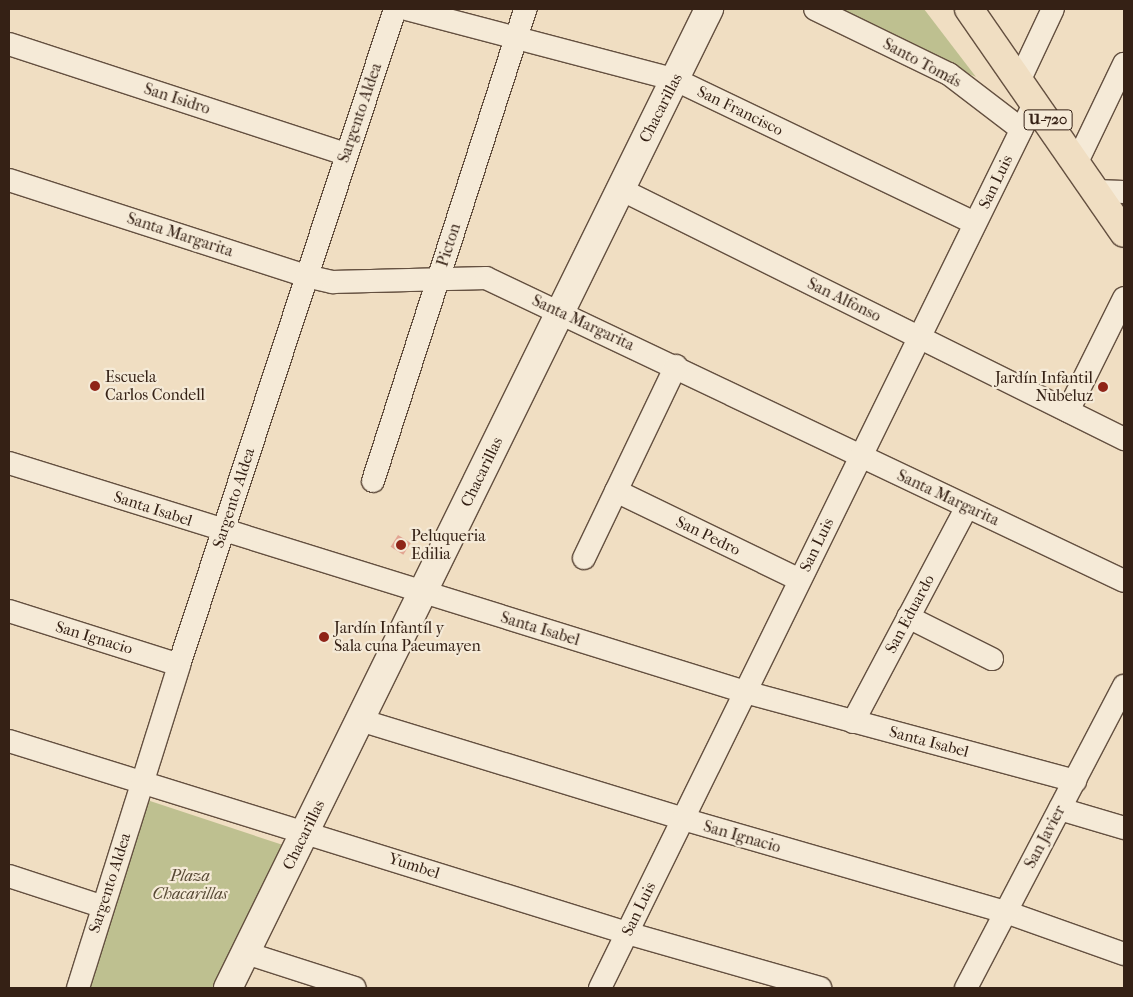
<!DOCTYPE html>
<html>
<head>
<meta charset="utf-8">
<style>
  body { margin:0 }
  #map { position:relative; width:1133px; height:997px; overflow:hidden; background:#f0dec2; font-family:"IM FELL French Canon",serif }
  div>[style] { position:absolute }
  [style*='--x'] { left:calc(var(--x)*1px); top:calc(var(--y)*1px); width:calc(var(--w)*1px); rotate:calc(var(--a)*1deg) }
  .green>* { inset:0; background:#bec090 }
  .building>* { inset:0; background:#e2a492; transform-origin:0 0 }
  .roads { filter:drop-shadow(1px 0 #645040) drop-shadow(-1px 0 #645040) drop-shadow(0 1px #645040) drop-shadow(0 -1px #645040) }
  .minor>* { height:22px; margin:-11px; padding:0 11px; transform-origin:11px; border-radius:11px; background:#f5ead7 }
  .tertiary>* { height:28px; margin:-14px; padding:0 14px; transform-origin:14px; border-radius:14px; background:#f5ead7 }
  .primary>* { height:28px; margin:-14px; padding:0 14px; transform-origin:14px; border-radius:14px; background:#f0dec2 }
  .dots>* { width:14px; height:14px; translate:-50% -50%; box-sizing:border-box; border:2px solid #f5ead7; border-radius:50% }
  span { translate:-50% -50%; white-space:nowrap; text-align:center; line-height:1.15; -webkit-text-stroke:4.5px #f5ead7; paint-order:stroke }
  .shield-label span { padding:1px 4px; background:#f5ead7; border:1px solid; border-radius:4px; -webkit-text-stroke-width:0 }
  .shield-label { font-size:15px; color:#352115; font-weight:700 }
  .street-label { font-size:16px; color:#352115 }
  .poi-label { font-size:16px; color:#352115 }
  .left { translate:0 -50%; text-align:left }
  .right { translate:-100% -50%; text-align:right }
  .park-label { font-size:16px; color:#574934; font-style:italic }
  .frame { position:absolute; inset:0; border:10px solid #352115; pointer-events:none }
</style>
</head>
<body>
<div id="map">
  <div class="green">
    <div style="clip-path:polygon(830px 9px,924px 9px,976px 77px)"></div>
    <div style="clip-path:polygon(144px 799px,286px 846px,213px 988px,89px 988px)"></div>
  </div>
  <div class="building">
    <div style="left:398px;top:535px;width:15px;height:14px;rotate:32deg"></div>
  </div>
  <div class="roads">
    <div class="minor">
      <div style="--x:406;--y:9;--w:279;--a:14.7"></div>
      <div style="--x:676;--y:80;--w:331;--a:25.6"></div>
      <div style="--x:815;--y:9;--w:149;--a:25.9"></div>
      <div style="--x:949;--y:74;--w:91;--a:37.4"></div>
      <div style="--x:9;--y:44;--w:354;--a:18.1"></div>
      <div style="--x:1020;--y:79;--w:77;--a:-64.8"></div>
      <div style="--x:1077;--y:162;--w:109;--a:-64.4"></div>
      <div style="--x:9;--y:180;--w:312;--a:17.9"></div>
      <div style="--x:306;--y:276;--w:28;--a:13"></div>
      <div style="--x:333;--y:282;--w:153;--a:-1.5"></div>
      <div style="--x:486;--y:278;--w:706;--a:25.4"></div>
      <div style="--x:620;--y:189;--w:563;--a:26.38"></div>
      <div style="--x:1094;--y:191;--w:30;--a:2"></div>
      <div style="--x:1068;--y:411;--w:126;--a:-63.6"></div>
      <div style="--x:9;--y:463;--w:771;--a:17.28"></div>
      <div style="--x:745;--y:692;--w:342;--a:15.1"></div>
      <div style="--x:373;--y:481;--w:496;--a:-72.1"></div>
      <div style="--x:616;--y:491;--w:204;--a:25.8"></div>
      <div style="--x:584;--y:558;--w:213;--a:-64.4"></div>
      <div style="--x:9;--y:611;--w:178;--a:17.6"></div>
      <div style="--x:908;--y:617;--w:94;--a:26.6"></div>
      <div style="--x:360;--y:720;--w:338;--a:17"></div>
      <div style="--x:683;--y:819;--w:336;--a:16.1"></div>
      <div style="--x:1006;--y:912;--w:125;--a:19.6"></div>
      <div style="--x:853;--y:722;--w:243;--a:-62.1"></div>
      <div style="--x:9;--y:741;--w:647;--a:17.26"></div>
      <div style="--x:627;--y:933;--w:201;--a:15.9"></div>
      <div style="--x:1060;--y:809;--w:67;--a:16.5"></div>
      <div style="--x:9;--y:876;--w:97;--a:18.1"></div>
      <div style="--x:246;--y:953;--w:114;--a:17.8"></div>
      <div style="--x:78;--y:988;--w:338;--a:-72.6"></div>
      <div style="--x:179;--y:665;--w:691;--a:-71.77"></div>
      <div style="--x:600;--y:988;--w:987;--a:-63.85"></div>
      <div style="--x:966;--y:988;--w:341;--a:-62.4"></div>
    </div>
    <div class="tertiary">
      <div style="--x:228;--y:988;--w:1091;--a:-63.83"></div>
    </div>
    <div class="primary">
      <div style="--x:969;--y:9;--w:272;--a:55.3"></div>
    </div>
  </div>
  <div class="dots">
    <div style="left:95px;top:386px;background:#8f2418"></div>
    <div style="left:1103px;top:387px;background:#8f2418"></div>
    <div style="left:401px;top:545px;background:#8f2418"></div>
    <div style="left:324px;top:637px;background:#8f2418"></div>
  </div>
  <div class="shield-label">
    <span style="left:1048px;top:120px">U-720</span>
  </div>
  <div class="street-label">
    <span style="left:922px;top:63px;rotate:28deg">Santo Tomás</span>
    <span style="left:177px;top:99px;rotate:18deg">San Isidro</span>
    <span style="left:661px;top:108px;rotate:-63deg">Chacarillas</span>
    <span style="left:740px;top:111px;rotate:26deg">San Francisco</span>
    <span style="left:360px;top:113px;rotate:-71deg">Sargento Aldea</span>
    <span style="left:996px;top:182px;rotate:-64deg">San Luis</span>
    <span style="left:180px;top:235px;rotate:18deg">Santa Margarita</span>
    <span style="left:449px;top:245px;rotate:-72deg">Picton</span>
    <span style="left:844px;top:300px;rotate:26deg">San Alfonso</span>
    <span style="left:583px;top:323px;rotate:25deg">Santa Margarita</span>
    <span style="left:482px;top:472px;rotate:-64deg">Chacarillas</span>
    <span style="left:234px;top:498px;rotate:-72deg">Sargento Aldea</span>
    <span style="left:948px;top:498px;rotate:25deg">Santa Margarita</span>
    <span style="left:153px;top:509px;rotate:18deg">Santa Isabel</span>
    <span style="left:708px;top:536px;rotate:26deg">San Pedro</span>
    <span style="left:817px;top:545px;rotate:-64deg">San Luis</span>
    <span style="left:910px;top:614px;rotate:-62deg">San Eduardo</span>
    <span style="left:540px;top:629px;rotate:17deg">Santa Isabel</span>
    <span style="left:94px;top:638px;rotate:17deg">San Ignacio</span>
    <span style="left:929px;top:742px;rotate:15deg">Santa Isabel</span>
    <span style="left:304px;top:835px;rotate:-64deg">Chacarillas</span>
    <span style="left:742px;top:837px;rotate:16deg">San Ignacio</span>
    <span style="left:1045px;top:837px;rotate:-62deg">San Javier</span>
    <span style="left:414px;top:866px;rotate:18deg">Yumbel</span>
    <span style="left:110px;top:883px;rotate:-72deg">Sargento Aldea</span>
    <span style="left:639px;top:909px;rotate:-64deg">San Luis</span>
  </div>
  <div class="poi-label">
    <span class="left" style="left:105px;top:386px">Escuela<br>Carlos Condell</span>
    <span class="right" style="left:1093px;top:387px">Jardín Infantil<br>Nubeluz</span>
    <span class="left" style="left:411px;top:545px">Peluqueria<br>Edilia</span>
    <span class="left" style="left:334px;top:637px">Jardín Infantíl y<br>Sala cuna Paeumayen</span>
  </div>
  <div class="park-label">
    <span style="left:190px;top:885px">Plaza<br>Chacarillas</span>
  </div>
  <div class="frame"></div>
</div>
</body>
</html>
